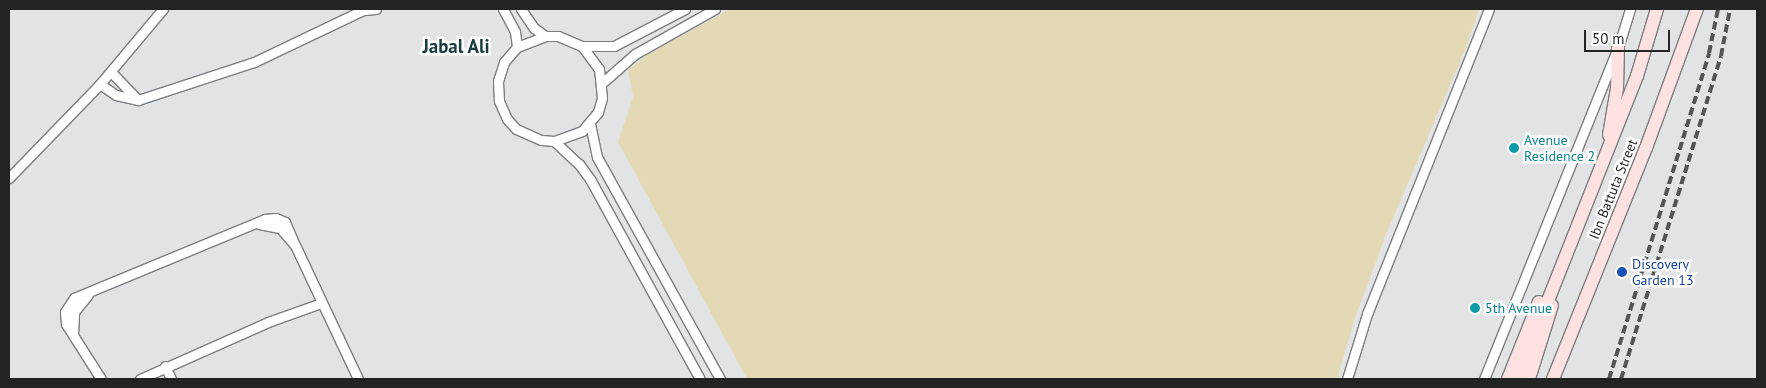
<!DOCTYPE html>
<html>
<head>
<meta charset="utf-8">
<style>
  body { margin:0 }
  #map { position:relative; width:1766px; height:388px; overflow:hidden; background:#e2e3e5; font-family:"PT Sans",sans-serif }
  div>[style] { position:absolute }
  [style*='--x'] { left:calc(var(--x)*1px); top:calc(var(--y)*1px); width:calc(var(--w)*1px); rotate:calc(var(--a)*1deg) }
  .sand>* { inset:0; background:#e3dab5 }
  .roads { filter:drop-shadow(1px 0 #7c7d7f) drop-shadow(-1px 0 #7c7d7f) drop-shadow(0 1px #7c7d7f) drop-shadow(0 -1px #7c7d7f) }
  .street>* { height:9px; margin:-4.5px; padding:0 4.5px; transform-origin:4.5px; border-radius:4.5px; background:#fff }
  .secondary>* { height:12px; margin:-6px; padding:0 6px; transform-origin:6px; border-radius:6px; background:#fee2e2 }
  .rail>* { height:4px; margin-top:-2px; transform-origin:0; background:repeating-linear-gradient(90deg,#535455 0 8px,transparent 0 12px) }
  .dots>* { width:14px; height:14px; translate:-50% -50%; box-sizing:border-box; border:2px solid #fff; border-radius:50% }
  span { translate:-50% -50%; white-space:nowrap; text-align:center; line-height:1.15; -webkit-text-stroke:5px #fff; paint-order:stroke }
  .culture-label { font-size:14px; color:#0d838f }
  .left { translate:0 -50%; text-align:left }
  .street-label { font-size:14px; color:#222323 }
  .transit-label { font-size:14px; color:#164399 }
  .district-label { font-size:19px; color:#193c3d; font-weight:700 }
  .frame { position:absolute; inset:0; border:10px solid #222323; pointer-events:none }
  .scale { position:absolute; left:1584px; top:30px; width:86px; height:22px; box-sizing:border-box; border:2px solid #222323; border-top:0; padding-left:6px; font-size:15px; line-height:18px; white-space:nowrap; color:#222323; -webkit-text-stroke:4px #fff; paint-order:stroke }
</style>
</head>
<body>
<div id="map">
  <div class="sand">
    <div style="clip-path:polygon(730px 9px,1479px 9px,1466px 48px,1387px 232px,1355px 318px,1337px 379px,747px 379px,618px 142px,633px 97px,628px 70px,647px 55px)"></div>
  </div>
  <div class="roads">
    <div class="street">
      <div style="--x:503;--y:9;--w:26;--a:62"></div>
      <div style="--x:515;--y:32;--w:15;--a:82"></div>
      <div style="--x:521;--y:9;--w:23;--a:56"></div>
      <div style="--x:534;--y:28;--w:14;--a:36"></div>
      <div style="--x:545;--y:36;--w:13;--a:0"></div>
      <div style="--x:558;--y:36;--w:26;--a:23"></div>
      <div style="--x:582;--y:46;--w:29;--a:54"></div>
      <div style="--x:599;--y:69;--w:29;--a:84"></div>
      <div style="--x:602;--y:98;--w:15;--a:106"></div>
      <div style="--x:598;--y:112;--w:25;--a:130"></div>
      <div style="--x:582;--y:131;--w:30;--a:160"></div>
      <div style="--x:554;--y:141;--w:13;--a:-176"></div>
      <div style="--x:541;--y:140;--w:27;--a:-156"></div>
      <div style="--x:516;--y:129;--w:13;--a:-132"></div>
      <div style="--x:507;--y:119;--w:20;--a:-114"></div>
      <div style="--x:499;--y:101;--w:20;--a:-93"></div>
      <div style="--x:498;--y:81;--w:20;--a:-72"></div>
      <div style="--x:504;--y:62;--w:20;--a:-49"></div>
      <div style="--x:517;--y:47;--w:30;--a:-21"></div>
      <div style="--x:364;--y:10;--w:12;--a:-5"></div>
      <div style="--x:582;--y:46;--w:32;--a:0"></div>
      <div style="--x:614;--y:46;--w:80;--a:-27.5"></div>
      <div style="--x:111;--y:72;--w:39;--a:46"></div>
      <div style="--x:602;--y:83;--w:44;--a:-41.3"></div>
      <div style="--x:635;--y:54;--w:92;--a:-29.4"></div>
      <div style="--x:100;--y:84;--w:19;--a:35"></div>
      <div style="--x:116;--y:95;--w:23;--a:13"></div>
      <div style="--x:138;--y:100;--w:122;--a:-18.1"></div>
      <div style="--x:254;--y:62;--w:123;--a:-25.5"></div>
      <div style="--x:590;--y:124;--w:34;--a:78"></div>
      <div style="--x:597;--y:157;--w:254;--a:61"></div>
      <div style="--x:554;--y:141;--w:34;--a:43"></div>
      <div style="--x:579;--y:164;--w:19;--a:54"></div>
      <div style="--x:590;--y:179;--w:228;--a:61.2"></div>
      <div style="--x:9;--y:178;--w:131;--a:-45.9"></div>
      <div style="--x:100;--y:84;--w:98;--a:-50"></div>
      <div style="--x:259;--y:224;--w:21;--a:11"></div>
      <div style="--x:280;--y:228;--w:23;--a:49"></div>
      <div style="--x:295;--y:245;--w:148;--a:64.8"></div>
      <div style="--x:73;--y:334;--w:22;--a:-87"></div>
      <div style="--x:74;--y:312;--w:22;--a:-51"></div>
      <div style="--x:165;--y:366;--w:14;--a:65"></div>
      <div style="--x:101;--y:379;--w:65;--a:-122.5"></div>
      <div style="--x:66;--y:324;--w:12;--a:-95"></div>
      <div style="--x:65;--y:312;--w:17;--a:-57"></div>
      <div style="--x:74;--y:298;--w:207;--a:-22.5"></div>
      <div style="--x:265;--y:219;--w:11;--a:-5"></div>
      <div style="--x:276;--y:218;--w:10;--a:24"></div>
      <div style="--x:285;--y:222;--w:25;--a:67"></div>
      <div style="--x:140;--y:379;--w:140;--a:-24"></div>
      <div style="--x:268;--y:322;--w:56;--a:-19.7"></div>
      <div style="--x:1347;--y:379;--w:68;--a:-72.9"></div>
      <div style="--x:1367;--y:314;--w:328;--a:-68.2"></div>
      <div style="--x:1484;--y:379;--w:357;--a:-68"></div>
      <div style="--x:1618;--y:48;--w:41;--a:-72.9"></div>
    </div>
    <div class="secondary">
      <div style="--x:1609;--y:135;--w:48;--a:-80.3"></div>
      <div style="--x:1617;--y:88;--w:40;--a:-88.6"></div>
      <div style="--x:1508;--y:379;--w:83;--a:-68.1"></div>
      <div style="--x:1517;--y:379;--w:326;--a:-68.4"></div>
      <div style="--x:1637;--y:76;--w:70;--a:-73.4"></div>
      <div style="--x:1529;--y:379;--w:77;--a:-72.7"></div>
      <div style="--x:1553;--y:379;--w:249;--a:-68.1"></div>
      <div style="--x:1646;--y:148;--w:148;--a:-69.9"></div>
    </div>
  </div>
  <div class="rail">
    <div style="--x:1609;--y:379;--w:341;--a:-72.9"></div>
    <div style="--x:1709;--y:53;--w:45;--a:-78.4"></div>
    <div style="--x:1621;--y:379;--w:338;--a:-72.8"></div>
    <div style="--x:1721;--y:56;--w:48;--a:-79.2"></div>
  </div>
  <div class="dots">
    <div style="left:1514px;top:148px;background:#0f9aa8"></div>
    <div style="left:1622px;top:272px;background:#1a4fb4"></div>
    <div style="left:1475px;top:308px;background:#0f9aa8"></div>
  </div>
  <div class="culture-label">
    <span class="left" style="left:1524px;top:148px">Avenue<br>Residence 2</span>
    <span class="left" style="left:1485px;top:308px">5th Avenue</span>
  </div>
  <div class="street-label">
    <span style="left:1613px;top:189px;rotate:-68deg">Ibn Battuta Street</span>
  </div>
  <div class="transit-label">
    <span class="left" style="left:1632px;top:272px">Discovery<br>Garden 13</span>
  </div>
  <div class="district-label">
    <span style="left:456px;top:47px">Jabal Ali</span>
  </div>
  <div class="frame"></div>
  <div class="scale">50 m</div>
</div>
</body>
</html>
